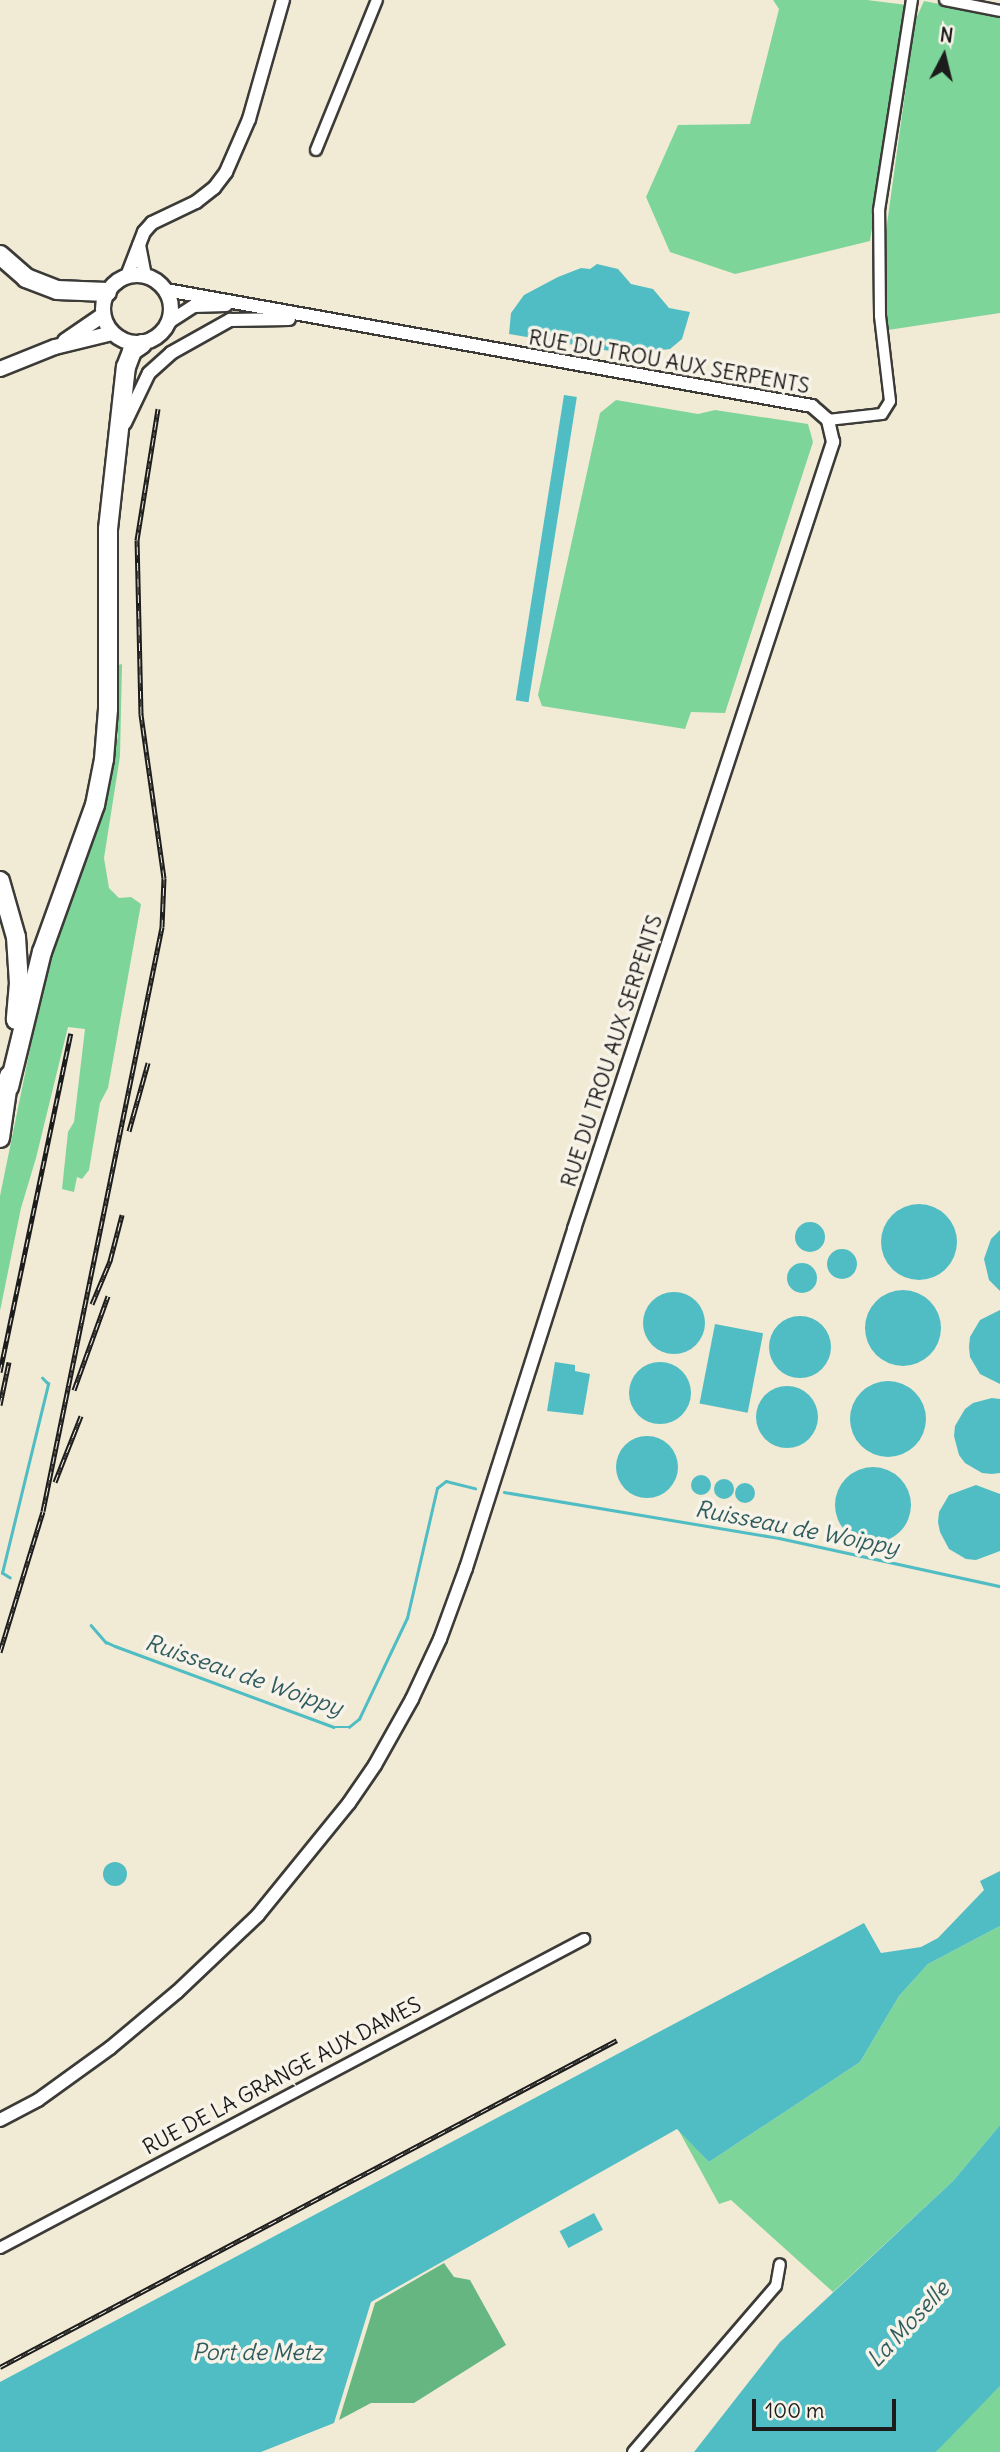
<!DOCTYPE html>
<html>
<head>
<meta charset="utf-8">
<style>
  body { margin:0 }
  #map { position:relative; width:1000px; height:2452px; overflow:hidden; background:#f1ead5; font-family:Delius,sans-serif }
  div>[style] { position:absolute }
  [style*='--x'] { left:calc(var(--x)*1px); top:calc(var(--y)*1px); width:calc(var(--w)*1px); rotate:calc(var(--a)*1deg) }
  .green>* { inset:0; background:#7ed59a }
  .forest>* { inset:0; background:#66b682 }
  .water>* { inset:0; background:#4fbdc3; transform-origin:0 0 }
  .round { border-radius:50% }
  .stream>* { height:2.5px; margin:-1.25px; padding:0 1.25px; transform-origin:1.25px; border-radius:1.25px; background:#4fbdc3 }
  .roads { filter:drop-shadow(2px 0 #3c3b38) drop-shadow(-2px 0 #3c3b38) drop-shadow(0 2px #3c3b38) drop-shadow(0 -2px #3c3b38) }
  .minor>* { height:10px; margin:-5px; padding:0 5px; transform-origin:5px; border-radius:5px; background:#fff }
  .tertiary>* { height:12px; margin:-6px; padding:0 6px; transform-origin:6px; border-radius:6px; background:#fff }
  .secondary>* { height:14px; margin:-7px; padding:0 7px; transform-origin:7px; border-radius:7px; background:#fff }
  .secondary>.ring { margin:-7px; padding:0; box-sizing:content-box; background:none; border:14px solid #fff; border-radius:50% }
  .motorway>* { height:18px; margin:-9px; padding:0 9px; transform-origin:9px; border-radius:9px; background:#fff }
  .rail>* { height:5px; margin-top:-2.5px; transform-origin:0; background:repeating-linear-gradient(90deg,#f7f3e8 0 8px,#1c1c1c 0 16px); box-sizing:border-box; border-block:2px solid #1c1c1c }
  span { translate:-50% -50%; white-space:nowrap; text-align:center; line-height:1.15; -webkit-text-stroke:7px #f7f3e8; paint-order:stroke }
  .street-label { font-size:21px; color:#1c1c1c }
  .water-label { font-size:23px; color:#305c5f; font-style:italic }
  .north { position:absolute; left:909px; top:21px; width:70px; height:70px; -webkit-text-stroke:5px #f7f3e8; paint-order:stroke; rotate:7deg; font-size:19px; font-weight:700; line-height:28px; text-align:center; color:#1c1c1c }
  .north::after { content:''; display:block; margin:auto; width:24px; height:32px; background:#1c1c1c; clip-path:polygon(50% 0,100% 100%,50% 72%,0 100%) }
  .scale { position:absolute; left:752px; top:2399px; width:144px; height:32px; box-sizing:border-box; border:4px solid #1c1c1c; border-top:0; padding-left:9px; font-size:21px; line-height:24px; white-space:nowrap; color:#1c1c1c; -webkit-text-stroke:5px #f7f3e8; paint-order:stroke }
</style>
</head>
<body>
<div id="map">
  <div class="green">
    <div style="clip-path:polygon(773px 0,867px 0,907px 5px,870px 241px,735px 274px,670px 252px,646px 197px,678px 125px,750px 124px,779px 9px)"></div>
    <div style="clip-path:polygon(924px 1px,1000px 16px,1000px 313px,888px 330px,883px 253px,915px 21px)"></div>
    <div style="clip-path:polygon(616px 400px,698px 414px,715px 410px,808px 424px,813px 442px,725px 713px,691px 712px,685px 729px,542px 706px,538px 695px,600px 413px)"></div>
    <div style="clip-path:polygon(122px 664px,120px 756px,104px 858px,109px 888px,119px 898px,131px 897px,141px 904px,108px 1088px,100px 1103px,89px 1170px,82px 1179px,77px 1177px,74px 1192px,62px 1189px,68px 1132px,74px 1122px,85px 1029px,68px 1027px,36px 1158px,21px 1208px,0 1311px,0 1196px,46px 971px,107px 794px,118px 735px,118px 665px)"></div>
    <div style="clip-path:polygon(1000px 1926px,1000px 2125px,953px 2181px,833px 2292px,731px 2200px,719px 2204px,678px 2129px,709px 2162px,860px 2062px,899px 1996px,928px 1964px)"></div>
    <div style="clip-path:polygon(1000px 2386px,1000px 2452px,936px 2452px,972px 2413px)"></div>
  </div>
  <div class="forest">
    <div style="clip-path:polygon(444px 2263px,454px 2277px,470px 2280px,506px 2345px,414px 2403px,371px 2403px,339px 2420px,375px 2303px)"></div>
  </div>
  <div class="water">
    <div style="clip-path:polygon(597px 264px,618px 269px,631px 284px,653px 289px,669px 308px,690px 312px,682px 339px,670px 349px,628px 354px,509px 334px,511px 313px,524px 295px,558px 277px,581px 268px,590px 269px)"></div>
    <div style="left:564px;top:395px;width:13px;height:309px;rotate:9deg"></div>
    <div class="round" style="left:881px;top:1204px;width:76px;height:76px"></div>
    <div class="round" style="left:795px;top:1222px;width:30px;height:30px"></div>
    <div style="clip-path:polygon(1000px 1230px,1000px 1291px,989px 1280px,984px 1259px,991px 1239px)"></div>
    <div class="round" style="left:827px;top:1249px;width:30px;height:30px"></div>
    <div class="round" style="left:787px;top:1263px;width:30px;height:30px"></div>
    <div class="round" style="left:865px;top:1290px;width:76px;height:76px"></div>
    <div class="round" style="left:643px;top:1292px;width:62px;height:62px"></div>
    <div style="clip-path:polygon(1000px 1310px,1000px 1384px,980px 1374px,970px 1357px,969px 1347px,970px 1337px,980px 1320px)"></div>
    <div class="round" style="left:769px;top:1316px;width:62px;height:62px"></div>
    <div style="left:715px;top:1324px;width:49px;height:81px;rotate:11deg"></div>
    <div class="round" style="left:629px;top:1362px;width:62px;height:62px"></div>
    <div style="clip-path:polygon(555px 1362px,575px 1365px,575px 1371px,590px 1374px,583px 1415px,547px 1411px)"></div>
    <div class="round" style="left:850px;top:1381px;width:76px;height:76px"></div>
    <div class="round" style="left:756px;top:1386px;width:62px;height:62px"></div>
    <div style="clip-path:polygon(992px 1398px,1000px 1399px,1000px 1473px,992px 1474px,982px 1473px,965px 1463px,959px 1455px,954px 1436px,955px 1426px,965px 1409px,973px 1403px)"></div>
    <div class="round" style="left:616px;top:1436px;width:62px;height:62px"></div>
    <div class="round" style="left:835px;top:1467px;width:76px;height:76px"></div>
    <div class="round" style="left:691px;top:1475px;width:20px;height:20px"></div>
    <div class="round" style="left:714px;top:1479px;width:20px;height:20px"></div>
    <div class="round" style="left:735px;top:1483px;width:20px;height:20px"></div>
    <div style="clip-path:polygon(976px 1485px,1000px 1494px,1000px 1551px,976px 1560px,966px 1559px,949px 1549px,940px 1532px,938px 1522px,939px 1512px,949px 1495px)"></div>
    <div class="round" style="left:103px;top:1862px;width:24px;height:24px"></div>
    <div style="clip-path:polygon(1000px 1871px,1000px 1926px,928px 1964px,899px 1996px,860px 2062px,709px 2162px,677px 2129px,371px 2302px,334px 2423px,261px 2452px,0 2452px,0 2382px,864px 1923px,881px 1953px,921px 1947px,938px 1938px,984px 1890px,980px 1881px)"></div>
    <div style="clip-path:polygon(1000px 2125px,1000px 2386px,994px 2392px,936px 2452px,694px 2452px,780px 2342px,953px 2181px)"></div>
    <div style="left:594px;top:2213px;width:19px;height:39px;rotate:62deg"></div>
  </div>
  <div class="stream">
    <div style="--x:504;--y:1492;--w:279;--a:9.5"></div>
    <div style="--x:779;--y:1538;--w:226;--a:12.3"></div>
    <div style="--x:10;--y:1578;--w:9;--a:-148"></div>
    <div style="--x:2;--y:1573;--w:195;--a:-76.3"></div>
    <div style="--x:48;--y:1384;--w:8;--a:-135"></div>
    <div style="--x:91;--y:1625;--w:23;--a:49"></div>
    <div style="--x:106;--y:1642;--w:10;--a:24"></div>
    <div style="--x:115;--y:1646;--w:233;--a:20.3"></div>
    <div style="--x:334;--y:1727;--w:15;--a:0"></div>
    <div style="--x:349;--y:1727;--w:13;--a:-39"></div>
    <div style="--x:359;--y:1719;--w:112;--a:-64.6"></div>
    <div style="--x:407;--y:1618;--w:133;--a:-77"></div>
    <div style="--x:437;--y:1488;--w:11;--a:-38"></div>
    <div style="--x:446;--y:1481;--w:30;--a:14"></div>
  </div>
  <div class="roads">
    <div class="minor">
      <div style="--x:945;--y:0;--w:56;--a:11.3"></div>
      <div style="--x:316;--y:150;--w:162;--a:-67.9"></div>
      <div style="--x:828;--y:420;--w:54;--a:-6.3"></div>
      <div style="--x:882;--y:414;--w:15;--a:-58"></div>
      <div style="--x:890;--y:401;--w:86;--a:-96.7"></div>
      <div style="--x:880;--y:316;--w:106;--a:-90.5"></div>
      <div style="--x:879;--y:210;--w:213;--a:-81.1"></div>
      <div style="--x:0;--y:2248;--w:661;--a:-27.88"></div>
      <div style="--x:633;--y:2452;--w:219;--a:-49.3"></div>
      <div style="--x:776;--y:2286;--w:22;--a:-80"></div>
    </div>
    <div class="tertiary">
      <div style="--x:139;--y:245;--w:32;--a:79"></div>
      <div style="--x:127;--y:276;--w:47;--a:-68.9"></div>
      <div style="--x:144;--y:232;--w:12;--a:-48"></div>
      <div style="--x:152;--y:223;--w:49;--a:-25.5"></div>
      <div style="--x:196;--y:202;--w:23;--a:-38"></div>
      <div style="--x:214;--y:188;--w:20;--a:-53"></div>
      <div style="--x:226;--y:172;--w:58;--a:-66.5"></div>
      <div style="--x:249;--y:119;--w:124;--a:-74.1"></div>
      <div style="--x:169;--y:322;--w:30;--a:-33"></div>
      <div style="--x:194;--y:306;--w:32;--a:-2"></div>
      <div style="--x:125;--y:423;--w:55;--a:-64.4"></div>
      <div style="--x:149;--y:373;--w:30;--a:-42"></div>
      <div style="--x:171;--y:353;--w:68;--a:-29.2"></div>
      <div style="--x:230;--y:320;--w:59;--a:-1"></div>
      <div style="--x:0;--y:2120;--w:43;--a:-27.8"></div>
      <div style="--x:38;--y:2100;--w:89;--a:-35.8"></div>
      <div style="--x:110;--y:2048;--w:87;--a:-39.9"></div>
      <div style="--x:177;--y:1992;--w:112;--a:-43.5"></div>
      <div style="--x:258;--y:1915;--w:144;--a:-50.9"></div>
      <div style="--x:349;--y:1803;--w:46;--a:-55.6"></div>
      <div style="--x:375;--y:1765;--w:76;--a:-60.7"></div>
      <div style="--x:412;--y:1699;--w:66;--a:-65"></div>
      <div style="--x:440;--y:1639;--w:76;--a:-69.9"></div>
      <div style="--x:466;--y:1568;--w:356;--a:-72.3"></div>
      <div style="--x:574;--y:1229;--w:829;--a:-71.78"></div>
      <div style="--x:833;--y:442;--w:23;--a:-103"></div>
      <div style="--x:828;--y:420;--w:21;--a:-139"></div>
      <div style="--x:812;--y:406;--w:656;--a:-169.82"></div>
    </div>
    <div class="secondary">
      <div class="ring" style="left:103px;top:275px;width:54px;height:54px"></div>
      <div style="--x:65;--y:341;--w:46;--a:-34.4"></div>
      <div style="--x:0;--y:369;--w:59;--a:-21.8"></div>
      <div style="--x:55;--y:347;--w:59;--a:-13.8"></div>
    </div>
    <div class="motorway">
      <div style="--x:0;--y:255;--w:35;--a:41"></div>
      <div style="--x:26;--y:278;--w:33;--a:21"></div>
      <div style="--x:57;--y:290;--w:50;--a:2.3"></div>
      <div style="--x:0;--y:881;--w:58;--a:74.1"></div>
      <div style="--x:16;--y:937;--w:46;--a:86.3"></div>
      <div style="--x:19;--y:983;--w:37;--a:95"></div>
      <div style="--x:9;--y:1087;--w:139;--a:-76.3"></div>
      <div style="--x:42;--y:952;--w:156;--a:-70.2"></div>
      <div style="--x:95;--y:805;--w:47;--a:-78.9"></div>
      <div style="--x:104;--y:759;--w:50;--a:-85.4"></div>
      <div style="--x:108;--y:709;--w:180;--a:-90"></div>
      <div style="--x:108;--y:529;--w:163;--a:-83.7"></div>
      <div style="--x:126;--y:367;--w:17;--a:-69"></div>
      <div style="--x:132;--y:351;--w:12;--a:-35"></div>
      <div style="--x:0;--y:1138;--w:63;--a:-81.7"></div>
    </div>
  </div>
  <div class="rail">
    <div style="--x:129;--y:1131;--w:71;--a:-74.4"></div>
    <div style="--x:92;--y:1304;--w:47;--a:-67.3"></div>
    <div style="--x:110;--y:1261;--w:48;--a:-75.4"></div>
    <div style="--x:0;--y:1372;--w:346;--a:-78.2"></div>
    <div style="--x:74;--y:1390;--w:100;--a:-70.1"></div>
    <div style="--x:0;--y:1405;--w:44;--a:-78.2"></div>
    <div style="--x:55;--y:1482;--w:71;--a:-68.5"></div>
    <div style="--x:0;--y:1652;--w:147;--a:-73"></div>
    <div style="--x:43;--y:1511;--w:596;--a:-78.48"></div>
    <div style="--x:162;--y:927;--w:49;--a:-87.7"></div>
    <div style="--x:164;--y:878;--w:166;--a:-98"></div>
    <div style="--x:141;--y:714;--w:174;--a:-91.3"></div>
    <div style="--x:137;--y:540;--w:133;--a:-80.9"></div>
    <div style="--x:0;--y:2367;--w:698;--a:-27.92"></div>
  </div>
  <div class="street-label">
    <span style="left:669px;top:362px;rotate:10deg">RUE DU TROU AUX SERPENTS</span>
    <span style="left:612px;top:1051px;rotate:-72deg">RUE DU TROU AUX SERPENTS</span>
    <span style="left:282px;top:2076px;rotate:-28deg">RUE DE LA GRANGE AUX DAMES</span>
  </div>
  <div class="water-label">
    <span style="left:797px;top:1528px;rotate:11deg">Ruisseau de Woippy</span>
    <span style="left:244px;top:1675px;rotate:19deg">Ruisseau de Woippy</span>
    <span style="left:908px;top:2324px;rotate:-47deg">La Moselle</span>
    <span style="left:257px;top:2352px">Port de Metz</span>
  </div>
  <div class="north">N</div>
  <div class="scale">100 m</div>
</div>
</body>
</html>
